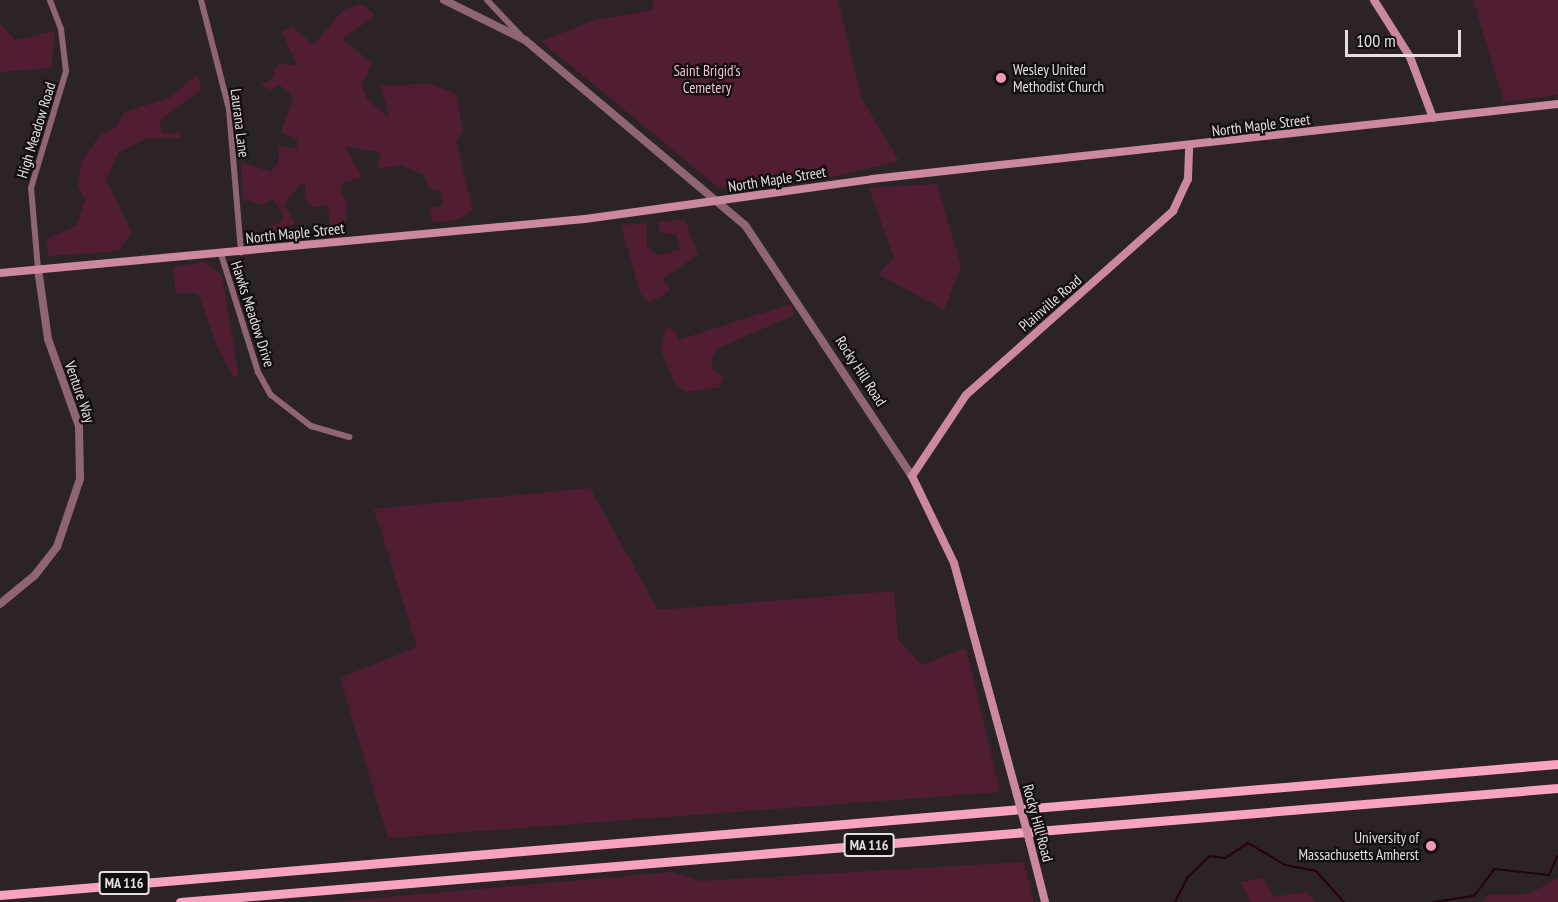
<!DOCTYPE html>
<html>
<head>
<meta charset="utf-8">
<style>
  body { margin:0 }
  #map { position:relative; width:1558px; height:902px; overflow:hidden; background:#2c2326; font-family:"PT Sans Narrow",sans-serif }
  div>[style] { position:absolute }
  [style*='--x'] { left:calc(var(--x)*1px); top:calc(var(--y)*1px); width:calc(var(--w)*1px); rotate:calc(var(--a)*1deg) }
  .green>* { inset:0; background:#501d32 }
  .stream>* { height:2px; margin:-1px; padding:0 1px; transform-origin:1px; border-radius:1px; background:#25000f }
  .minor>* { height:6px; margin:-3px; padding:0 3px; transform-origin:3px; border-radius:3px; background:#8f6573 }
  .tertiary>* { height:8px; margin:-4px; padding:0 4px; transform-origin:4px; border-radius:4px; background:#8f6573 }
  .secondary>* { height:8px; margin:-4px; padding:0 4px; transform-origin:4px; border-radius:4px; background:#cb889f }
  .primary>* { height:9px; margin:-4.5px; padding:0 4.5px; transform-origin:4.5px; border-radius:4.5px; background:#f9a3c2 }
  .secondary-bridge>* { height:8px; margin:-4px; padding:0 4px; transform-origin:4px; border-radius:4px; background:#cb889f }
  .dots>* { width:16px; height:16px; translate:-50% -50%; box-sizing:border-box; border:3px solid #120e0f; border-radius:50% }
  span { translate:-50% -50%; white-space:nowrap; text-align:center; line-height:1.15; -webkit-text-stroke:4.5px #120e0f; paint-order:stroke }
  .shield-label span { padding:2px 4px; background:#120e0f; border:2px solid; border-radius:4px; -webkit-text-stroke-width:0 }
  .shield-label { font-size:14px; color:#e3dddf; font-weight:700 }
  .poi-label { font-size:15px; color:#e3dddf }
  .left { translate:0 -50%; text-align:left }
  .right { translate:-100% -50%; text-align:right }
  .park-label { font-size:15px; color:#f3bfd0 }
  .street-label { font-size:15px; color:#e3dddf }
  .scale { position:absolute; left:1345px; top:30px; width:116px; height:27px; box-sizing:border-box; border:3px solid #e3dddf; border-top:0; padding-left:8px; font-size:18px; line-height:21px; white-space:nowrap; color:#e3dddf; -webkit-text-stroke:4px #120e0f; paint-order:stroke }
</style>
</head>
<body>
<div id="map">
  <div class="green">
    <div style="clip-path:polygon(653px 0,838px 0,862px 99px,899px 161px,815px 181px,813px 175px,719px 188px,541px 41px,596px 20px,652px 10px)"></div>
    <div style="clip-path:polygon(1473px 0,1558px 0,1558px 95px,1504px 102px)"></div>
    <div style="clip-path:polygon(363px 4px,375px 16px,342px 39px,372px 63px,362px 85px,367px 99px,389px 118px,381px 85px,429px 84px,456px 94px,463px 131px,456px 141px,473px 210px,458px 220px,433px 222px,430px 208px,443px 205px,440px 191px,429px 189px,424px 175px,401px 165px,377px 169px,381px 152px,345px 147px,362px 178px,344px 182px,340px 189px,348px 205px,344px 236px,331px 238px,328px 205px,312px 207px,304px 197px,306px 185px,300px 184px,284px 205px,295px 223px,270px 239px,262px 232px,282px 221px,283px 214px,273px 199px,263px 205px,243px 199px,241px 162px,271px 172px,278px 163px,279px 146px,297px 148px,297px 139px,281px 132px,293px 101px,289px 92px,279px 85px,271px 90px,260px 85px,275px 77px,274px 69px,280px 64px,297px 65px,282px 32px,292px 27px,314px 45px,343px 10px)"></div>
    <div style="clip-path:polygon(0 24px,15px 40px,55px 31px,51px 68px,0 72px)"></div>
    <div style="clip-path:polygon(197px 74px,202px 89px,159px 121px,162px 133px,181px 133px,181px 138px,145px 139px,119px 152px,106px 179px,132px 233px,118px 251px,48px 256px,47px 239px,77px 225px,85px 200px,78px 186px,82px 161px,99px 136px,115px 128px,125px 112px,171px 97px)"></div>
    <div style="clip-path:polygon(937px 184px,961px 266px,944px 310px,878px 274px,894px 258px,869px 188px)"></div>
    <div style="clip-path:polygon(685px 220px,698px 255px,662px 279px,671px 290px,649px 303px,640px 293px,621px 225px,647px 223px,647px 246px,657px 255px,680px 250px,676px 234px,660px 233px,658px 221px)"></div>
    <div style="clip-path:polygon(204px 262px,222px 275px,239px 378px,232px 375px,216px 343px,198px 293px,176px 293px,173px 267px)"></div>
    <div style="clip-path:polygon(791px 304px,794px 315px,717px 349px,712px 359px,713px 369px,724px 377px,720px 387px,685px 392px,675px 384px,661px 350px,666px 327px,675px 330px,678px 340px)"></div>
    <div style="clip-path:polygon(590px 488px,658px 610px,894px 591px,898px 640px,922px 665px,966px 648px,1000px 792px,388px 838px,340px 678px,417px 647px,374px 509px)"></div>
    <div style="clip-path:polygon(1024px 862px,1034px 902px,330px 902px,672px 872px,701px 881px)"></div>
    <div style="clip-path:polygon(1264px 878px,1273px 897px,1306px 892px,1316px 902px,1251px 902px,1240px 882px)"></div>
    <div style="clip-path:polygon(1558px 878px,1558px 902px,1482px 902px,1489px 895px,1529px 894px)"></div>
  </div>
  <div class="stream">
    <div style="--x:1175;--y:902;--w:27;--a:-63"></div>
    <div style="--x:1187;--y:878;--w:32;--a:-44"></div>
    <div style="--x:1210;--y:856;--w:15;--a:8"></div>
    <div style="--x:1225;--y:858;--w:27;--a:-33"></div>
    <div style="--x:1248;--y:843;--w:43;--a:30.7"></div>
    <div style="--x:1285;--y:865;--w:32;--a:11"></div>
    <div style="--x:1316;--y:871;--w:42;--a:47.9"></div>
    <div style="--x:1433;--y:902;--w:41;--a:-8.3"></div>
    <div style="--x:1474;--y:896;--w:34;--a:-53"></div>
    <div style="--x:1494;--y:869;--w:55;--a:6.2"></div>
    <div style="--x:1549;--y:875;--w:22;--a:-66"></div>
  </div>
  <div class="minor">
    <div style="--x:201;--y:0;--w:113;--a:75.6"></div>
    <div style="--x:229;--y:109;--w:144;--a:85.2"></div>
    <div style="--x:487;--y:0;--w:51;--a:46.6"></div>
    <div style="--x:221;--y:254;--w:124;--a:72.6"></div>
    <div style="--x:258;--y:372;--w:26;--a:61"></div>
    <div style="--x:271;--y:395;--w:51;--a:37.8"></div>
    <div style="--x:311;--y:426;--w:40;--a:16"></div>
    <div style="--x:38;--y:269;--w:81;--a:-94.9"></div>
    <div style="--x:31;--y:188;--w:122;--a:-73.3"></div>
    <div style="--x:66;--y:71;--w:42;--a:-96.8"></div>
    <div style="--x:61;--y:29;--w:31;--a:-111"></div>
  </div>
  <div class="tertiary">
    <div style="--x:444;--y:0;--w:90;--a:26.3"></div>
    <div style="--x:525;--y:40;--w:287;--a:40.1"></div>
    <div style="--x:745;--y:225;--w:301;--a:56.4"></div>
    <div style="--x:0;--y:604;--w:45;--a:-39.6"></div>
    <div style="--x:35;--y:575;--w:36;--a:-52"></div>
    <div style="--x:57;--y:547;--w:72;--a:-71.3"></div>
    <div style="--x:80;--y:479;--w:53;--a:-91.1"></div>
    <div style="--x:79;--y:426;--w:92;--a:-109.6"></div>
    <div style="--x:48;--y:339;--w:71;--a:-98.1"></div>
  </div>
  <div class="secondary">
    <div style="--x:1374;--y:0;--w:67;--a:57.7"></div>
    <div style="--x:1410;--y:57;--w:65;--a:69.3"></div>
    <div style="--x:0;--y:273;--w:587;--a:-5.27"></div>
    <div style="--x:585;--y:219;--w:290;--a:-7.9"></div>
    <div style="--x:872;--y:179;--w:690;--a:-6.24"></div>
    <div style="--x:1017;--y:795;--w:240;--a:-105.2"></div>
    <div style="--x:954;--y:563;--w:97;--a:-115.8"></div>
    <div style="--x:912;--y:476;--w:97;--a:-56.3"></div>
    <div style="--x:966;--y:395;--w:277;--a:-41.6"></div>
    <div style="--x:1173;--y:211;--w:35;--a:-65"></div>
    <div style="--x:1188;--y:179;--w:32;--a:-88"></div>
    <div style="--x:1029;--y:839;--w:65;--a:75.7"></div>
  </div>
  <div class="primary">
    <div style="--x:0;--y:895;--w:1563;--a:-4.81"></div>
    <div style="--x:180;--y:902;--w:1383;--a:-4.73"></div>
  </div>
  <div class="secondary-bridge">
    <div style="--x:1017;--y:795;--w:46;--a:74.7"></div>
  </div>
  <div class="dots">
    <div style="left:1001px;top:78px;background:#ef9ab8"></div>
    <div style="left:1431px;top:846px;background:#ef9ab8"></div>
  </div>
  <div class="shield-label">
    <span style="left:869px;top:845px">MA 116</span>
    <span style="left:124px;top:883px">MA 116</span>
  </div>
  <div class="poi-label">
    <span class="left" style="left:1013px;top:78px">Wesley United<br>Methodist Church</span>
    <span class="right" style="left:1419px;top:846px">University of<br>Massachusetts Amherst</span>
  </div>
  <div class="park-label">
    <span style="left:707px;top:79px">Saint Brigid's<br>Cemetery</span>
  </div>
  <div class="street-label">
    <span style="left:240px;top:123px;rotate:83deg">Laurana Lane</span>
    <span style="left:1261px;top:125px;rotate:-7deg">North Maple Street</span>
    <span style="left:36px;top:130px;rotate:-73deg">High Meadow Road</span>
    <span style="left:777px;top:179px;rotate:-9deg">North Maple Street</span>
    <span style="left:295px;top:233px;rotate:-6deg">North Maple Street</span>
    <span style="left:1050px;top:303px;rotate:-41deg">Plainville Road</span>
    <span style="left:253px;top:314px;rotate:72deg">Hawks Meadow Drive</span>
    <span style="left:861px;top:371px;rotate:57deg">Rocky Hill Road</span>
    <span style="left:80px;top:392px;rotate:71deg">Venture Way</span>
    <span style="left:1038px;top:823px;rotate:75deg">Rocky Hill Road</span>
  </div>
  <div class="scale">100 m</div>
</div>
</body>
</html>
